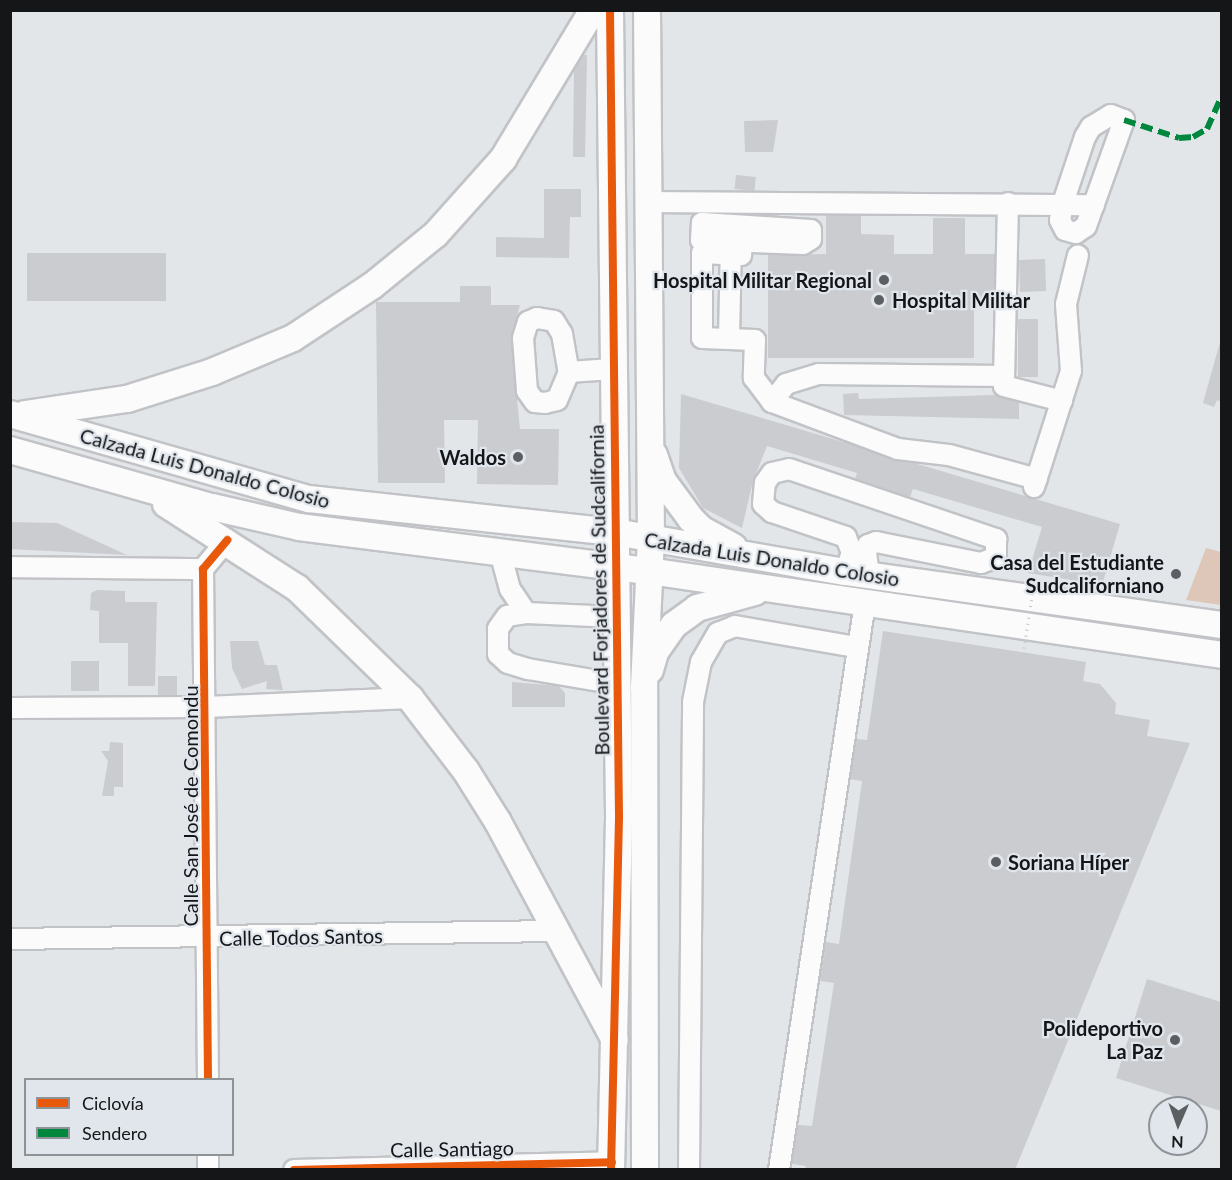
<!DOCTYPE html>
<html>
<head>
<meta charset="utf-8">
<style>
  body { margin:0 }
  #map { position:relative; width:1232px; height:1180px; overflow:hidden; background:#e3e6e9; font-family:Lato,sans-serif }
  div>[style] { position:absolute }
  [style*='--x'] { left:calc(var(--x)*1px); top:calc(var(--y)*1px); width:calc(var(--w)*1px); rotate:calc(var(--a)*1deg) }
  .green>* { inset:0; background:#dec6b8 }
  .building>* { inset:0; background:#cacccf; transform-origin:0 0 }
  .roads { filter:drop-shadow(2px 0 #c1c3c6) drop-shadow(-2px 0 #c1c3c6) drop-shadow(0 2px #c1c3c6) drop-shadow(0 -2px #c1c3c6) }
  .minor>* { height:20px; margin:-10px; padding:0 10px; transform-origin:10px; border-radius:10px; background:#fbfbfc }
  .major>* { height:26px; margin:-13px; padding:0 13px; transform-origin:13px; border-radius:13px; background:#fbfbfc }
  .path-bridge>* { height:3px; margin-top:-1.5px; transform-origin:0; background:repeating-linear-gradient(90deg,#c4c4c6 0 1.5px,transparent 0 6px) }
  .quiet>* { height:6px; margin-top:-3px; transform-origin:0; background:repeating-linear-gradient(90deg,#00873e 0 12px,transparent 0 18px) }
  .cycleway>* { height:8px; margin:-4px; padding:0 4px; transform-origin:4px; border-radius:4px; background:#e8590c }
  .dots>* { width:16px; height:16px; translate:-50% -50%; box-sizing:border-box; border:3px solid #e0e6ec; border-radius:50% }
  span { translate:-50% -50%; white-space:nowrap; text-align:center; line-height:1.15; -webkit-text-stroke:4.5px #e0e6ec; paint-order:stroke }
  .poi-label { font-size:20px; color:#141618; font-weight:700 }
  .right { translate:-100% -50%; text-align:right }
  .left { translate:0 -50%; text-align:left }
  .street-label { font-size:20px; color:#141618 }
  .frame { position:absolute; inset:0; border:12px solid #141618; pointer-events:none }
  .legend { position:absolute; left:24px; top:1078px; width:210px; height:78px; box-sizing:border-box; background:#e0e6ec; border:2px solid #8e9397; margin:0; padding:8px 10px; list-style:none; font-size:18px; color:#141618 }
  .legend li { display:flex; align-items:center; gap:12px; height:30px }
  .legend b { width:30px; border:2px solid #8e9397 }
  .north { position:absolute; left:1148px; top:1096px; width:60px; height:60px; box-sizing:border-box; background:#e0e6ec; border:2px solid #8e9397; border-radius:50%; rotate:182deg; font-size:16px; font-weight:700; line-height:24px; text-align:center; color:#141618 }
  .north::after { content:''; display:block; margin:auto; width:21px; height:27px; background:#5c5f61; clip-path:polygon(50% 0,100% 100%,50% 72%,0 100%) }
</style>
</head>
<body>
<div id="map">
  <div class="green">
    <div style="clip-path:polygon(1206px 548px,1221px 552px,1221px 605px,1186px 600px)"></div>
  </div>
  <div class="building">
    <div style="clip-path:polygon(584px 55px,587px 55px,585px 157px,573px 157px,574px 70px)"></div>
    <div style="clip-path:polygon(778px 120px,773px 152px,745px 152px,744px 121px)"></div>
    <div style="left:736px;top:175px;width:20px;height:14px;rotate:6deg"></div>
    <div style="clip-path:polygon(544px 189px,581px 189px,581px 217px,570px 217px,569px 258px,496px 257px,496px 237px,544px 238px)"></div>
    <div style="clip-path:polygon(826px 215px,861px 215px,861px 234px,894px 235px,894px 254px,933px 254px,933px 218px,965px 218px,965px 254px,995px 254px,994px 307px,974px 307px,974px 358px,768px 358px,768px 255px,826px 254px)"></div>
    <div style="left:27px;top:253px;width:139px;height:48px"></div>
    <div style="left:1045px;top:259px;width:32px;height:26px;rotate:88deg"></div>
    <div style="clip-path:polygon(460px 286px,491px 286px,491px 305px,520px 305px,511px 338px,520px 429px,559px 429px,558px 485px,477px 484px,478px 420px,444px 420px,445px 483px,378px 483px,376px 302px,460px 302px)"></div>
    <div style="left:1018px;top:319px;width:20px;height:58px"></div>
    <div style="clip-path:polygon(1220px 342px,1221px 402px,1217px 400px,1214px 407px,1203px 403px)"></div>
    <div style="clip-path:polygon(858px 393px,859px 399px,996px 395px,1019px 402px,1019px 419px,844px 415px,843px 394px)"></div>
    <div style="clip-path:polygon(681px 394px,1120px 524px,1102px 585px,1028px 573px,1042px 527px,913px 489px,910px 497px,855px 479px,857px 473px,767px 446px,753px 481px,742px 528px,703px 508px,679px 468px)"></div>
    <div style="clip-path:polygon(10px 522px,57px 523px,127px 555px,10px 549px)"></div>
    <div style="clip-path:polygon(97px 590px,125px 591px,125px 602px,157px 602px,155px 686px,128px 686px,128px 643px,99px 643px,99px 611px,90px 610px,91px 593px)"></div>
    <div style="clip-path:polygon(883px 631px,1086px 662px,1083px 681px,1100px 684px,1116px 703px,1115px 714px,1150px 720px,1147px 736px,1190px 743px,1015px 1170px,805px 1170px,806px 1166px,792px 1164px,798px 1125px,812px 1126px,834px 983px,820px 981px,826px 942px,839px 944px,862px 781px,850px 779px,856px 739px,867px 740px)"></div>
    <div style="clip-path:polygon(230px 641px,258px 641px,265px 665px,277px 665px,283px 690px,266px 689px,267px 681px,242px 689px,232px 668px)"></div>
    <div style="left:71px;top:661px;width:28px;height:30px"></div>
    <div style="left:158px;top:676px;width:19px;height:19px"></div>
    <div style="clip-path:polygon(512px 682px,559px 686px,565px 693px,565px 707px,512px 707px)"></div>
    <div style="clip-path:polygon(110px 742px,123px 743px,123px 787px,114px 787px,114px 796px,102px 796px,108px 761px,101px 751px,109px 751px)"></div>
    <div style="clip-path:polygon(1147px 979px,1221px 1002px,1221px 1111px,1116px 1078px)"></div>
  </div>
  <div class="roads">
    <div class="minor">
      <div style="--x:1111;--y:115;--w:14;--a:21"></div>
      <div style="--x:1124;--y:120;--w:113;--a:109.7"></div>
      <div style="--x:1086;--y:226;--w:12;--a:145"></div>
      <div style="--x:1076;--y:233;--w:11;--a:-165"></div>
      <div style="--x:1065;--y:230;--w:11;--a:-117"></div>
      <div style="--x:1060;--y:220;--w:17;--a:-80"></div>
      <div style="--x:1063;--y:203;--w:70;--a:-71.6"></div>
      <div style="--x:1085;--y:137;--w:12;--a:-59"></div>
      <div style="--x:1091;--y:127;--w:23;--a:-31"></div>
      <div style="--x:646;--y:202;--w:448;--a:0.4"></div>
      <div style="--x:1008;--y:203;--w:183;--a:91.3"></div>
      <div style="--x:1004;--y:386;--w:60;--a:14.5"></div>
      <div style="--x:702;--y:223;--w:109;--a:3.7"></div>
      <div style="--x:811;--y:230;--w:9;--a:90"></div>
      <div style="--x:811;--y:239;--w:9;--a:148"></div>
      <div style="--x:803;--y:244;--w:102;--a:-177.8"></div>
      <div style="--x:701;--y:240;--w:17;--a:-87"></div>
      <div style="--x:742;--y:242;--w:13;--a:94"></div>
      <div style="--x:741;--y:255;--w:39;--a:-177"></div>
      <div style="--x:702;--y:253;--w:85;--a:90"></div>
      <div style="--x:702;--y:338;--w:53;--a:2.2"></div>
      <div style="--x:755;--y:340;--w:38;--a:92"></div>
      <div style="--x:754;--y:378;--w:30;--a:53"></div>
      <div style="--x:772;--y:402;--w:134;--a:20.5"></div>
      <div style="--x:898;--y:449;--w:51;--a:6.7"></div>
      <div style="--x:949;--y:455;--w:91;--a:15.3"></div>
      <div style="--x:537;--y:318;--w:17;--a:10"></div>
      <div style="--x:554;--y:321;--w:15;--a:58"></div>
      <div style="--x:562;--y:334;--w:39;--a:80"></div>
      <div style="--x:569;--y:372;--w:30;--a:113"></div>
      <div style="--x:557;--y:400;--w:12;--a:166"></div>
      <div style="--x:545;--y:403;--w:10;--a:-174"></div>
      <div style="--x:535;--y:402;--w:14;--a:-126"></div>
      <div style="--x:527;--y:391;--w:53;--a:-94.3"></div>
      <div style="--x:523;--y:338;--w:17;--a:-73"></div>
      <div style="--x:528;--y:322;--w:10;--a:-24"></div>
      <div style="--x:729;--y:338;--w:94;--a:-88.8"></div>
      <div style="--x:569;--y:372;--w:43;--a:-4"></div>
      <div style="--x:772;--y:402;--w:23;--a:-52"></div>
      <div style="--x:786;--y:384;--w:34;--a:-17"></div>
      <div style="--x:819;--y:374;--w:185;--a:0.6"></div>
      <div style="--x:1034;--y:487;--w:122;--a:-72.3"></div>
      <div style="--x:1071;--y:371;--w:67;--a:-94.3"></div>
      <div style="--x:1066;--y:304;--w:50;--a:-76.2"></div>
      <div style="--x:500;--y:552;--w:38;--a:75"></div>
      <div style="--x:510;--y:589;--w:29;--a:56"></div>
      <div style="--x:10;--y:567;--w:193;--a:0.6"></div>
      <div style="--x:845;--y:572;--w:20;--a:-70"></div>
      <div style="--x:852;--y:553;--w:17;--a:-111"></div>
      <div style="--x:846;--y:537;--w:78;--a:-161.3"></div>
      <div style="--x:772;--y:512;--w:12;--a:-138"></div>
      <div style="--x:763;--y:504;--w:21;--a:-85"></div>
      <div style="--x:765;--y:483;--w:12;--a:-55"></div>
      <div style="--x:772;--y:473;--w:17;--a:-13"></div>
      <div style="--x:789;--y:469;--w:219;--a:18.7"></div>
      <div style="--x:996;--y:539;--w:18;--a:90"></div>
      <div style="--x:996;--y:557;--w:16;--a:158"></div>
      <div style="--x:981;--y:563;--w:107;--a:-168.7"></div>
      <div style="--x:876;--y:542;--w:9;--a:159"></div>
      <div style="--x:868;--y:545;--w:7;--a:106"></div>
      <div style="--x:866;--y:552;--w:24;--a:83"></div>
      <div style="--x:616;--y:617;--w:90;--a:-177.5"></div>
      <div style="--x:526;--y:613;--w:19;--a:171"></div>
      <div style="--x:507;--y:616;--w:16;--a:125"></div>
      <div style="--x:498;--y:629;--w:25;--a:90"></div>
      <div style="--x:498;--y:654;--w:13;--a:42"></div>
      <div style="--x:508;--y:663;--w:21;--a:17"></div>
      <div style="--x:528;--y:669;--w:90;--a:9.6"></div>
      <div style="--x:10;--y:708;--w:196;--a:-0.3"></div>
      <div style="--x:206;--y:707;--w:204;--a:-2.5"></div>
      <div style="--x:10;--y:939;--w:545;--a:-0.84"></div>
      <div style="--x:208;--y:1080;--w:511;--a:-90.56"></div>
      <div style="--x:203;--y:569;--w:38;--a:-50"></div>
      <div style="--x:208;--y:1154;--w:16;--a:90"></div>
      <div style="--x:294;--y:1170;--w:318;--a:-1.4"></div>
      <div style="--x:689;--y:1170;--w:468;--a:-89.5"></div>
      <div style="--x:693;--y:702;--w:41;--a:-78.7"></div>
      <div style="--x:701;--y:662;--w:34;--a:-60"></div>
      <div style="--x:718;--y:633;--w:18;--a:-22"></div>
      <div style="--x:735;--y:626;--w:122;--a:9.9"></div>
      <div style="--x:779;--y:1170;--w:573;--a:-81.38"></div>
    </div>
    <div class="major">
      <div style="--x:610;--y:10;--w:808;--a:89.36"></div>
      <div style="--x:619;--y:818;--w:352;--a:91.3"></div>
      <div style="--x:10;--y:414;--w:311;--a:15.9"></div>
      <div style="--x:309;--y:499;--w:308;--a:6.2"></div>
      <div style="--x:615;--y:532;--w:233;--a:9.9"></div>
      <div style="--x:845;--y:572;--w:381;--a:8"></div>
      <div style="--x:25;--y:414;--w:103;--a:-8.4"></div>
      <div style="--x:127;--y:399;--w:89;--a:-17.6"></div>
      <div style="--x:212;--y:372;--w:88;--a:-22.8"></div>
      <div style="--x:293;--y:338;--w:95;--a:-33.4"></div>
      <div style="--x:372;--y:286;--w:82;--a:-39.1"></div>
      <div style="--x:436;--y:234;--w:101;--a:-48.2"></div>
      <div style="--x:503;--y:159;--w:174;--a:-58.9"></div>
      <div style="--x:10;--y:450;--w:210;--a:15.8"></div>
      <div style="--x:212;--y:507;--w:89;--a:12.9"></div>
      <div style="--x:299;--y:527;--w:353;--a:7.2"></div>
      <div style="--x:649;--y:571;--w:579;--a:8.34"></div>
      <div style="--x:654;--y:455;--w:28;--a:71"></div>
      <div style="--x:663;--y:481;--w:47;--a:53.6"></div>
      <div style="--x:691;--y:519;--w:14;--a:45"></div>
      <div style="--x:701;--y:529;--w:37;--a:29"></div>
      <div style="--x:166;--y:504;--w:156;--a:32.7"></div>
      <div style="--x:297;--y:588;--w:158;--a:44.2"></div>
      <div style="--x:410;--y:698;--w:92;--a:52.5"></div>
      <div style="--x:466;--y:771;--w:60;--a:57.9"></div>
      <div style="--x:498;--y:822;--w:247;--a:61.8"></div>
      <div style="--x:650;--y:670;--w:19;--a:-74"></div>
      <div style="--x:655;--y:652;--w:33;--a:-55"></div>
      <div style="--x:674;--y:625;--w:29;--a:-36"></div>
      <div style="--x:697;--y:608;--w:60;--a:-15.4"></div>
      <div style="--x:645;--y:1170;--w:483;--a:-90.1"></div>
      <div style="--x:644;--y:687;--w:147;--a:-87.3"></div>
      <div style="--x:651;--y:540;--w:530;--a:-90.43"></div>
    </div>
  </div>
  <div class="path-bridge">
    <div style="--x:1024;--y:648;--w:65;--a:-81.1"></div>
  </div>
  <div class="quiet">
    <div style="--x:1124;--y:120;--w:58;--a:18.1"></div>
    <div style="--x:1179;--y:138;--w:14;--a:-4"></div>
    <div style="--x:1193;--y:137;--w:16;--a:-30"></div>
    <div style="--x:1207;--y:129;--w:36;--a:-66"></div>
  </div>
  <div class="cycleway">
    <div style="--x:610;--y:10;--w:808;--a:89.36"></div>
    <div style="--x:619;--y:818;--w:352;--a:91.3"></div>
    <div style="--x:208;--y:1080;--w:511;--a:-90.56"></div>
    <div style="--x:203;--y:569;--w:38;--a:-50"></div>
    <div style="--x:294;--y:1170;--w:318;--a:-1.4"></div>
  </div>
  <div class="dots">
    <div style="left:884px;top:280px;background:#5c5f61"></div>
    <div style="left:879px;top:300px;background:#5c5f61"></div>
    <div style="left:518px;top:457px;background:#5c5f61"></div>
    <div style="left:1176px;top:574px;background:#5c5f61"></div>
    <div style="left:996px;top:862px;background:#5c5f61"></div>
    <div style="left:1175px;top:1040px;background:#5c5f61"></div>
  </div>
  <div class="poi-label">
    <span class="right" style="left:872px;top:280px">Hospital Militar Regional</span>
    <span class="left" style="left:892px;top:300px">Hospital Militar</span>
    <span class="right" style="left:506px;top:457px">Waldos</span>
    <span class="right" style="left:1164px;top:574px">Casa del Estudiante<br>Sudcaliforniano</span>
    <span class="left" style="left:1008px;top:862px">Soriana Híper</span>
    <span class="right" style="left:1163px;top:1040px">Polideportivo<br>La Paz</span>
  </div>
  <div class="street-label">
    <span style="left:205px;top:468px;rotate:15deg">Calzada Luis Donaldo Colosio</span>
    <span style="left:772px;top:559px;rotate:9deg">Calzada Luis Donaldo Colosio</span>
    <span style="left:599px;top:590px;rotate:-91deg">Boulevard Forjadores de Sudcalifornia</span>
    <span style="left:190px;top:806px;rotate:-90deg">Calle San José de Comondu</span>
    <span style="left:301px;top:937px;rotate:-1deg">Calle Todos Santos</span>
    <span style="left:452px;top:1149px;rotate:-1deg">Calle Santiago</span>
  </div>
  <div class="frame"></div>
  <ul class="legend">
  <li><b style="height:8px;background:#e8590c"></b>Ciclovía</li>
  <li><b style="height:8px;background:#00873e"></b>Sendero</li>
  </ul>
  <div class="north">N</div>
</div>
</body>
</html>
